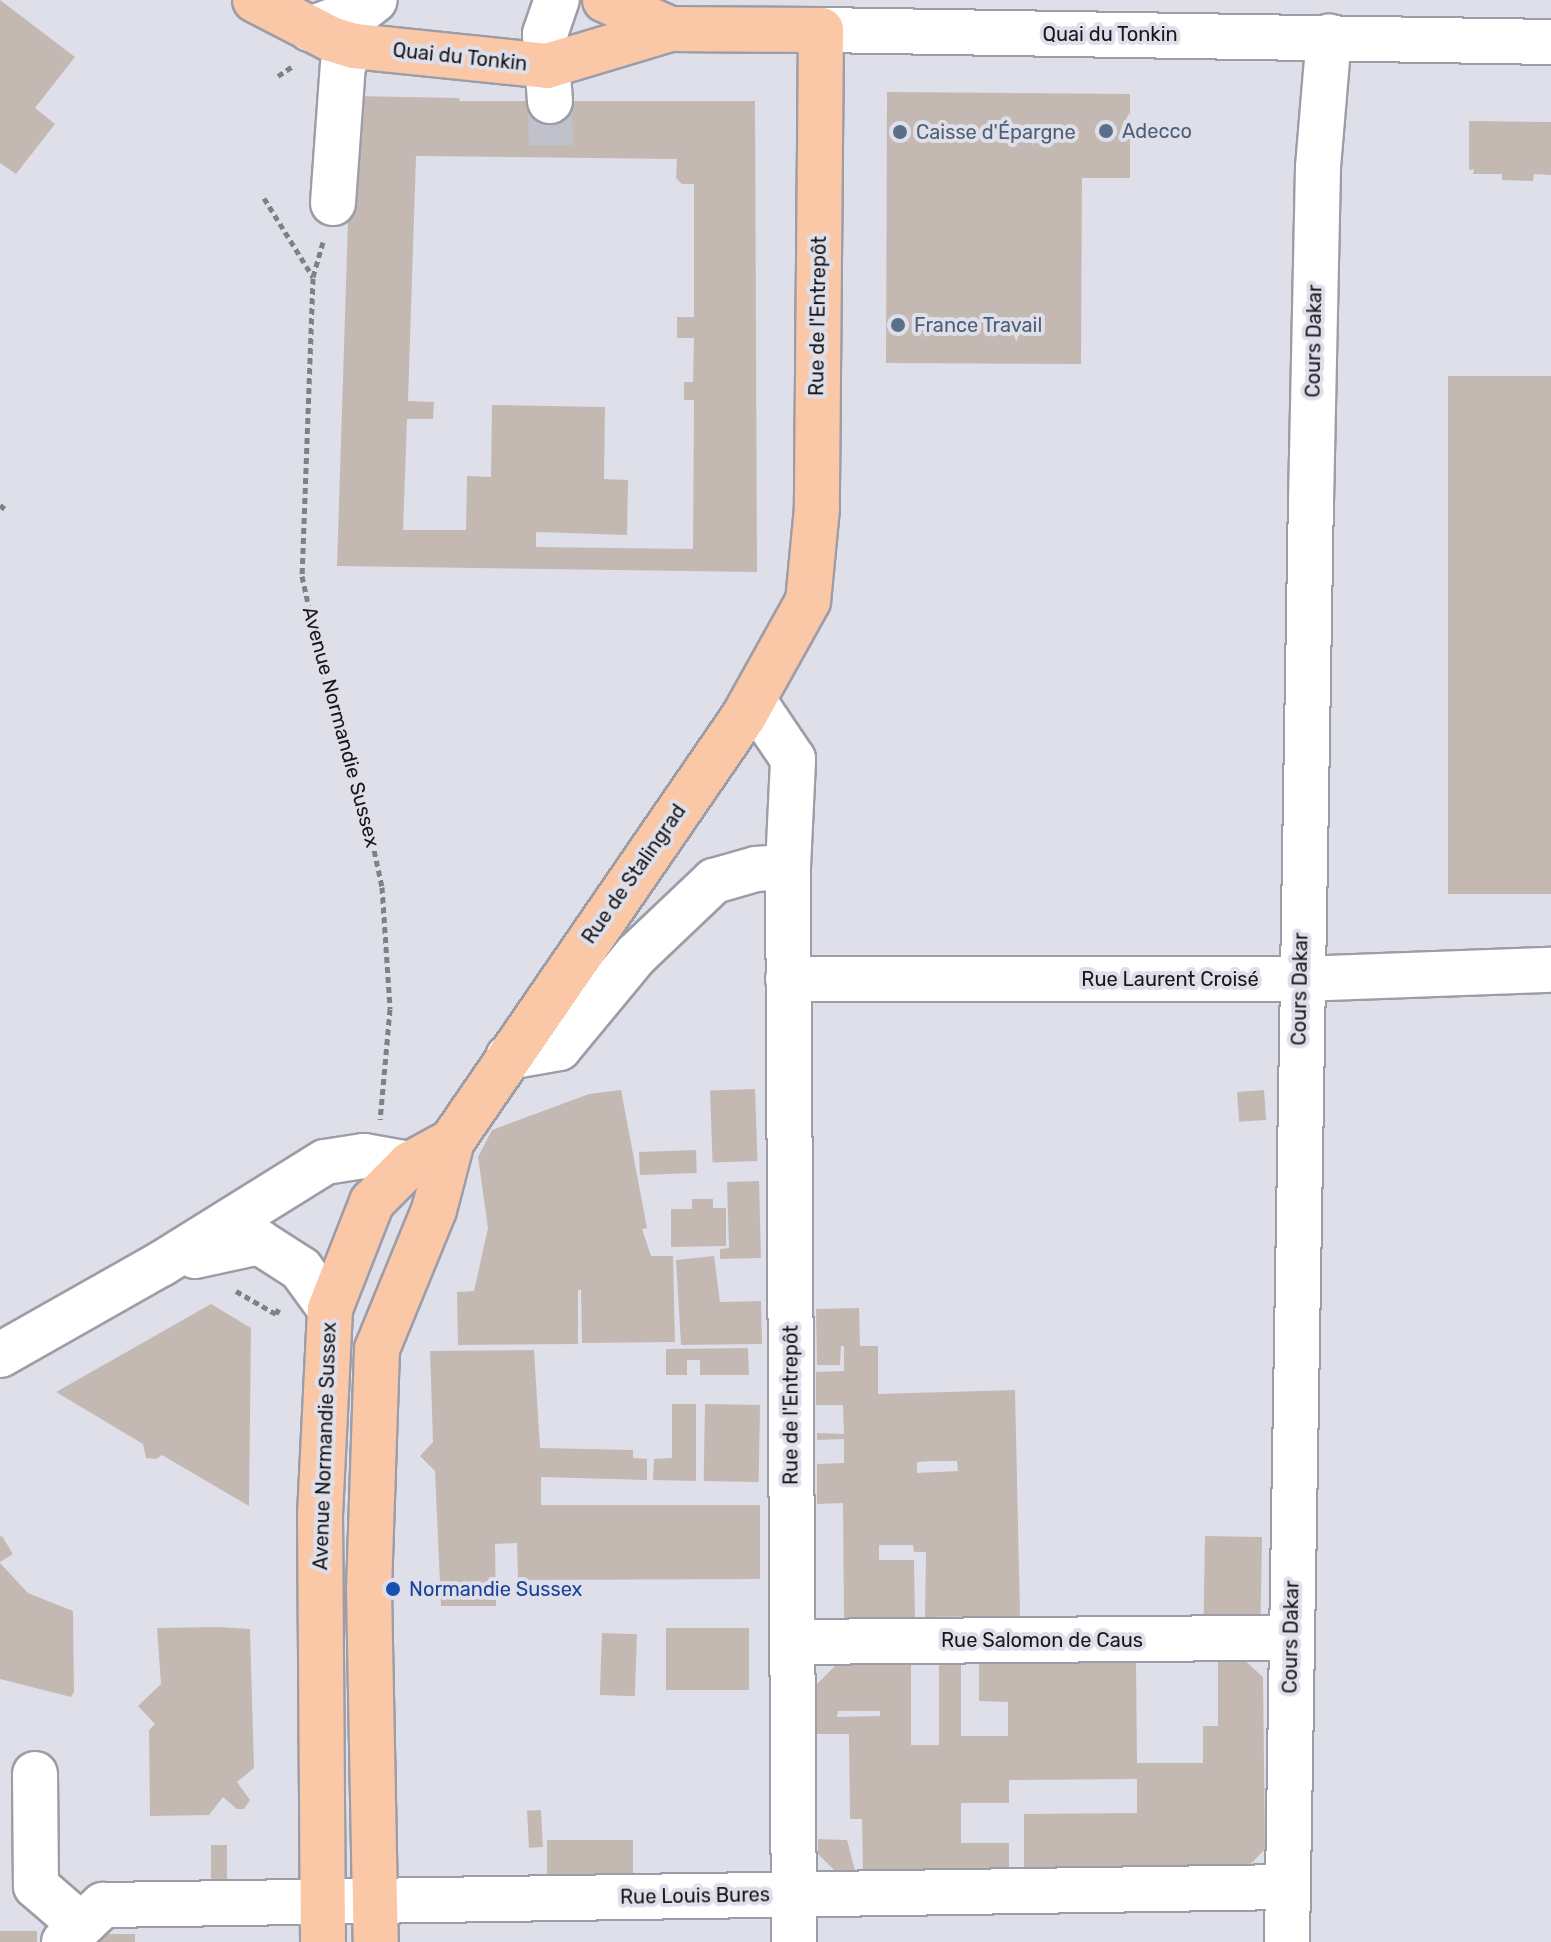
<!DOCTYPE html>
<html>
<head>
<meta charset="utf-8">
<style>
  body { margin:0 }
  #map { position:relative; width:1551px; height:1942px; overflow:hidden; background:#dfdfea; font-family:Rubik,sans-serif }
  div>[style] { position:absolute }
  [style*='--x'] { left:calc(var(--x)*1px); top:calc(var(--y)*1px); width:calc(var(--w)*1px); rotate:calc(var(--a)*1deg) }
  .building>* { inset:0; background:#c3b9b2; transform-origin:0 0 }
  .minor-tunnel>* { height:44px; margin-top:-22px; transform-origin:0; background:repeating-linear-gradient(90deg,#c1c1cb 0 44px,transparent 0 66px) }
  .path>* { height:5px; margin-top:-2.5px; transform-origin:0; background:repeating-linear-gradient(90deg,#808087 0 6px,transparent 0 10px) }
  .roads { filter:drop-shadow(2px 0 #9d9da8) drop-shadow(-2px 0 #9d9da8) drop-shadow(0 2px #9d9da8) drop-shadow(0 -2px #9d9da8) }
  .minor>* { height:44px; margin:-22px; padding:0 22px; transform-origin:22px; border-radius:22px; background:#fff }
  .major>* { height:44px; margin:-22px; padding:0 22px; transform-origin:22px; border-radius:22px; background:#fac7a7 }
  .dots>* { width:22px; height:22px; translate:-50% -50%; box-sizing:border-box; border:4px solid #dfdfea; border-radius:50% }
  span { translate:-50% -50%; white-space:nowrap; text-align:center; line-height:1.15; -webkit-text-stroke:8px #dfdfea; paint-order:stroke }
  .street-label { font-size:20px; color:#17171b }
  .service-label { font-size:20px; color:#4e5e75 }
  .left { translate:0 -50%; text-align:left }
  .transit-label { font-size:20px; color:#164399 }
</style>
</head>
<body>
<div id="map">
  <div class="building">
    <div style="clip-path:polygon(0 0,75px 57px,35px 108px,55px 124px,16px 174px,0 163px)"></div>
    <div style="clip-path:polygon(887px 92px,1130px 94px,1130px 178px,1082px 178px,1081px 364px,886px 363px)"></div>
    <div style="clip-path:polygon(evenodd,352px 96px,459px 98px,460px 101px,755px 101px,757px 572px,337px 566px,352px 96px,416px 156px,677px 159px,676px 178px,682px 184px,694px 184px,694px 317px,677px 317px,677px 338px,694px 338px,693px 382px,684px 382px,684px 400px,694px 400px,693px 549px,536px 547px,536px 532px,627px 535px,628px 480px,604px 479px,605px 407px,492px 405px,491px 477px,467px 476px,466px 530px,403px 530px,407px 419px,433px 419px,434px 402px,408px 401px,416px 156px)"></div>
    <div style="clip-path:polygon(1469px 121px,1551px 122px,1551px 175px,1534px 174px,1533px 181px,1502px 180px,1502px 174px,1473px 174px,1474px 169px,1469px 170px)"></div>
    <div style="left:1551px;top:376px;width:518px;height:103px;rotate:90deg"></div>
    <div style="left:755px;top:1089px;width:72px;height:45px;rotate:88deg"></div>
    <div style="clip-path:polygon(621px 1090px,647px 1228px,642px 1229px,651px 1256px,673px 1256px,675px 1342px,582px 1343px,581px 1289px,578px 1291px,578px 1344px,458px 1345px,457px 1292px,474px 1291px,488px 1228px,478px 1157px,492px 1130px,589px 1094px)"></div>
    <div style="left:1264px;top:1090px;width:30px;height:27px;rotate:86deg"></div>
    <div style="left:696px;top:1150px;width:23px;height:57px;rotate:88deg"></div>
    <div style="clip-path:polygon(759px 1181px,761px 1258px,720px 1259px,720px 1249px,729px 1248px,727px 1182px)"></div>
    <div style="clip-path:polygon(692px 1199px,713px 1199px,713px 1208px,726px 1208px,726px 1246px,671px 1247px,671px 1209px,692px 1209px)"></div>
    <div style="clip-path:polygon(714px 1256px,720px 1302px,761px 1301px,762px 1344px,681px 1345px,676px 1260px)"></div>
    <div style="clip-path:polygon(211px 1304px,251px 1328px,249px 1506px,162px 1455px,156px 1459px,146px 1458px,143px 1444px,56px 1392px)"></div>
    <div style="clip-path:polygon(evenodd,859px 1308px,860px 1346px,878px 1346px,878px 1394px,1015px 1390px,1020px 1616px,925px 1617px,926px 1552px,914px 1552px,913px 1545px,879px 1545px,879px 1560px,914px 1560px,915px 1617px,844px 1618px,843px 1503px,817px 1504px,817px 1464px,844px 1463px,844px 1439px,817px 1440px,817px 1433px,844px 1434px,843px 1405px,816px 1405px,816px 1372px,844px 1371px,844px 1346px,841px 1346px,840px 1365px,817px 1365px,816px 1309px,859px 1308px,932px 1461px,957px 1461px,958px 1471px,917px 1473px,917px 1462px,932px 1461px)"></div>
    <div style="clip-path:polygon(748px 1348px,749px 1375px,700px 1375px,700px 1360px,687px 1360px,687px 1375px,666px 1375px,666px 1349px)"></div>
    <div style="clip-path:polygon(534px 1350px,540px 1448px,633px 1450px,633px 1458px,647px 1459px,647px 1480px,541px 1477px,541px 1505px,760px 1505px,760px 1579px,518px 1580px,517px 1543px,495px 1544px,496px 1606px,441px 1606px,435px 1471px,420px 1456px,433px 1442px,430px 1351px)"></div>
    <div style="clip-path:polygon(672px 1404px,696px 1404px,696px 1481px,653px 1480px,654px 1459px,672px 1458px)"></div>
    <div style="left:705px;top:1404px;width:55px;height:77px;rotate:1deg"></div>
    <div style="clip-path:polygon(2px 1536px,13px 1554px,0 1562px,0 1537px)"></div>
    <div style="left:1205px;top:1536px;width:57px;height:78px;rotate:1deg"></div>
    <div style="clip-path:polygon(0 1563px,28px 1593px,73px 1611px,74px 1692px,71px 1697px,0 1679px)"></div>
    <div style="clip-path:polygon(218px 1627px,250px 1629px,254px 1768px,237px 1782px,250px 1800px,244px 1809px,237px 1809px,223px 1797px,209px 1815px,150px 1816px,149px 1730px,155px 1724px,138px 1706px,161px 1684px,157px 1628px)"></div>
    <div style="left:749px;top:1628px;width:62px;height:83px;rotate:90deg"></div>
    <div style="left:602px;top:1633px;width:35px;height:62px;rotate:2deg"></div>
    <div style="clip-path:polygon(evenodd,1218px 1658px,1242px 1658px,1263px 1677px,1265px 1849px,1244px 1871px,1024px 1872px,1024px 1814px,1137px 1813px,1137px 1779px,1009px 1780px,1009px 1803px,961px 1803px,961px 1843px,1009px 1843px,1009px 1873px,863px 1874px,862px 1819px,850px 1819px,849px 1734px,817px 1734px,817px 1684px,838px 1663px,911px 1662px,911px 1745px,939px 1745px,939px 1661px,961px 1661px,961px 1736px,1008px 1736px,1008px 1702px,979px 1701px,979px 1661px,1136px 1660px,1137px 1763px,1203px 1763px,1203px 1726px,1218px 1726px,1218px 1658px,838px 1711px,880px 1711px,880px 1716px,837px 1717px,838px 1711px)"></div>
    <div style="left:541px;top:1810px;width:37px;height:14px;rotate:87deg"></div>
    <div style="clip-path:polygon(818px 1839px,847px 1840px,856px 1874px,838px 1874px,818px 1854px)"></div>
    <div style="left:547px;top:1840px;width:86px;height:36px"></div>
    <div style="left:227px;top:1845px;width:34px;height:16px;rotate:90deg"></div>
    <div style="left:0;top:1931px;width:37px;height:11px"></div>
    <div style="clip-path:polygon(103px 1934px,135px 1934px,135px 1942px,95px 1942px)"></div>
  </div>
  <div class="minor-tunnel">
    <div style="--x:550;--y:101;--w:57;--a:89"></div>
  </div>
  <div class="path">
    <div style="--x:278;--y:76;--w:18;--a:-34"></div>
    <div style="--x:264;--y:198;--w:93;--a:58.2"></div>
    <div style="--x:323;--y:242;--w:37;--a:106"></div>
    <div style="--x:313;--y:278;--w:298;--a:92.1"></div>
    <div style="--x:302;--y:576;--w:121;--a:77.6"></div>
    <div style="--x:328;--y:694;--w:143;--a:73"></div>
    <div style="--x:370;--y:831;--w:57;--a:77.9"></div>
    <div style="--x:382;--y:887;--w:122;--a:86.2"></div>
    <div style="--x:390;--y:1009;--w:111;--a:95.1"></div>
    <div style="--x:0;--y:505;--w:6;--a:39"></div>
    <div style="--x:236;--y:1291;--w:46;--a:29.9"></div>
    <div style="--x:276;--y:1314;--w:7;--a:-63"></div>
  </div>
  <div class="roads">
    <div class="minor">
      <div style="--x:310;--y:29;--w:55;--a:-20.1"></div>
      <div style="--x:362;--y:10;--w:16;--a:-38"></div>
      <div style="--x:821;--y:30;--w:730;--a:0.94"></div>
      <div style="--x:550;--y:101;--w:67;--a:-94.3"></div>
      <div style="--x:545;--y:34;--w:36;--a:-71"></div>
      <div style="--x:333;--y:203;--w:138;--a:-85.9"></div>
      <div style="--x:343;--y:65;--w:22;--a:-60"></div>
      <div style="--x:788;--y:867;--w:1075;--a:89.68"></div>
      <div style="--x:788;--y:979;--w:512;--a:0"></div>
      <div style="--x:1300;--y:979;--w:251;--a:-2.1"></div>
      <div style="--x:508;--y:1057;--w:52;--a:-10"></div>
      <div style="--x:559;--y:1048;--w:121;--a:-50.4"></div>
      <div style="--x:636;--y:955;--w:108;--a:-43.5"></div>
      <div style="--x:714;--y:881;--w:44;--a:-15.9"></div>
      <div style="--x:756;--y:869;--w:32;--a:-4"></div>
      <div style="--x:788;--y:867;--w:108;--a:-87.3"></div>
      <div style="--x:793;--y:759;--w:71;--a:-124.1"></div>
      <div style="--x:195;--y:1256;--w:66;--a:-12.3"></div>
      <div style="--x:259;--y:1242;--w:50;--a:32.7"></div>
      <div style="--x:301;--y:1269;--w:49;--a:54.1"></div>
      <div style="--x:0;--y:1355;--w:185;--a:-29.5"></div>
      <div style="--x:161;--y:1264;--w:193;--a:-31.9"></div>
      <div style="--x:325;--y:1162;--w:39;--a:-9"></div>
      <div style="--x:364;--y:1156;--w:47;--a:9.9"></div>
      <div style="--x:793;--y:1642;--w:497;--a:-0.5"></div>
      <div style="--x:35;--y:1774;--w:112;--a:89.5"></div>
      <div style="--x:36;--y:1886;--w:58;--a:40.8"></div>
      <div style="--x:64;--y:1942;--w:54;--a:-43.5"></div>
      <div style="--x:103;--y:1905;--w:1184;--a:-0.87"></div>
      <div style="--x:1287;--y:1942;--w:1440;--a:-89.05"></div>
      <div style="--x:1311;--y:502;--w:335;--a:-88.8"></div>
      <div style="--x:1318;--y:167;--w:131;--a:-85.2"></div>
    </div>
    <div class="major">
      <div style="--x:255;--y:0;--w:85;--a:27.2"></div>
      <div style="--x:331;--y:39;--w:24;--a:17"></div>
      <div style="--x:354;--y:46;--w:194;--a:5.9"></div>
      <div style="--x:547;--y:66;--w:128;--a:-16.7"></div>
      <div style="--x:670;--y:29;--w:151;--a:0.4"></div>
      <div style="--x:821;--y:30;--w:478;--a:90.5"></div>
      <div style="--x:817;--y:508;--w:93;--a:95.5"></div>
      <div style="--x:808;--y:601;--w:132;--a:119.1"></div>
      <div style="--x:744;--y:716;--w:516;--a:124.49"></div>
      <div style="--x:452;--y:1141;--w:71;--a:104.6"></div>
      <div style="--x:434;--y:1210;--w:150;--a:112.3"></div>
      <div style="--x:377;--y:1349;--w:241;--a:91.9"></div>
      <div style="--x:369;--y:1590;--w:352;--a:88.9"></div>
      <div style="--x:605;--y:0;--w:71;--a:24"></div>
      <div style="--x:323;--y:1942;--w:427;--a:-90.4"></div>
      <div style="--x:320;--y:1515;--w:206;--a:-87.2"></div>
      <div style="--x:330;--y:1309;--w:115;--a:-68.6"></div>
      <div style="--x:372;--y:1202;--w:54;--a:-45"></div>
      <div style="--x:410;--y:1164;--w:48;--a:-28.7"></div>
    </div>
  </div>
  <div class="dots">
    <div style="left:1106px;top:131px;background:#5c6f8a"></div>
    <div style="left:900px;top:132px;background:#5c6f8a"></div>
    <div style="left:898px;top:325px;background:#5c6f8a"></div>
    <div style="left:393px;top:1589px;background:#1a4fb4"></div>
  </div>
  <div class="street-label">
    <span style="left:1110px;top:34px">Quai du Tonkin</span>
    <span style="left:460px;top:57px;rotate:6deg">Quai du Tonkin</span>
    <span style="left:818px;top:316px;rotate:-89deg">Rue de l'Entrepôt</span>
    <span style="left:1314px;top:341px;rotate:-89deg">Cours Dakar</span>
    <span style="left:341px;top:727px;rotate:75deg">Avenue Normandie Sussex</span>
    <span style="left:634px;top:874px;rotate:-55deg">Rue de Stalingrad</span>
    <span style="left:1170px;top:979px">Rue Laurent Croisé</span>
    <span style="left:1300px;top:989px;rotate:-89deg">Cours Dakar</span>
    <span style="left:791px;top:1405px;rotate:-90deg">Rue de l'Entrepôt</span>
    <span style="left:325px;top:1446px;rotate:-88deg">Avenue Normandie Sussex</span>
    <span style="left:1291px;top:1637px;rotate:-89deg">Cours Dakar</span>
    <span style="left:1042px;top:1640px">Rue Salomon de Caus</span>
    <span style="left:695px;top:1896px;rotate:-1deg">Rue Louis Bures</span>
  </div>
  <div class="service-label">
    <span class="left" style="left:1122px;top:131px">Adecco</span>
    <span class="left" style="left:916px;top:132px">Caisse d'Épargne</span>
    <span class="left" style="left:914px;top:325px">France Travail</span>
  </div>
  <div class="transit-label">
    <span class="left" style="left:409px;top:1589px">Normandie Sussex</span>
  </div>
</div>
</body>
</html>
